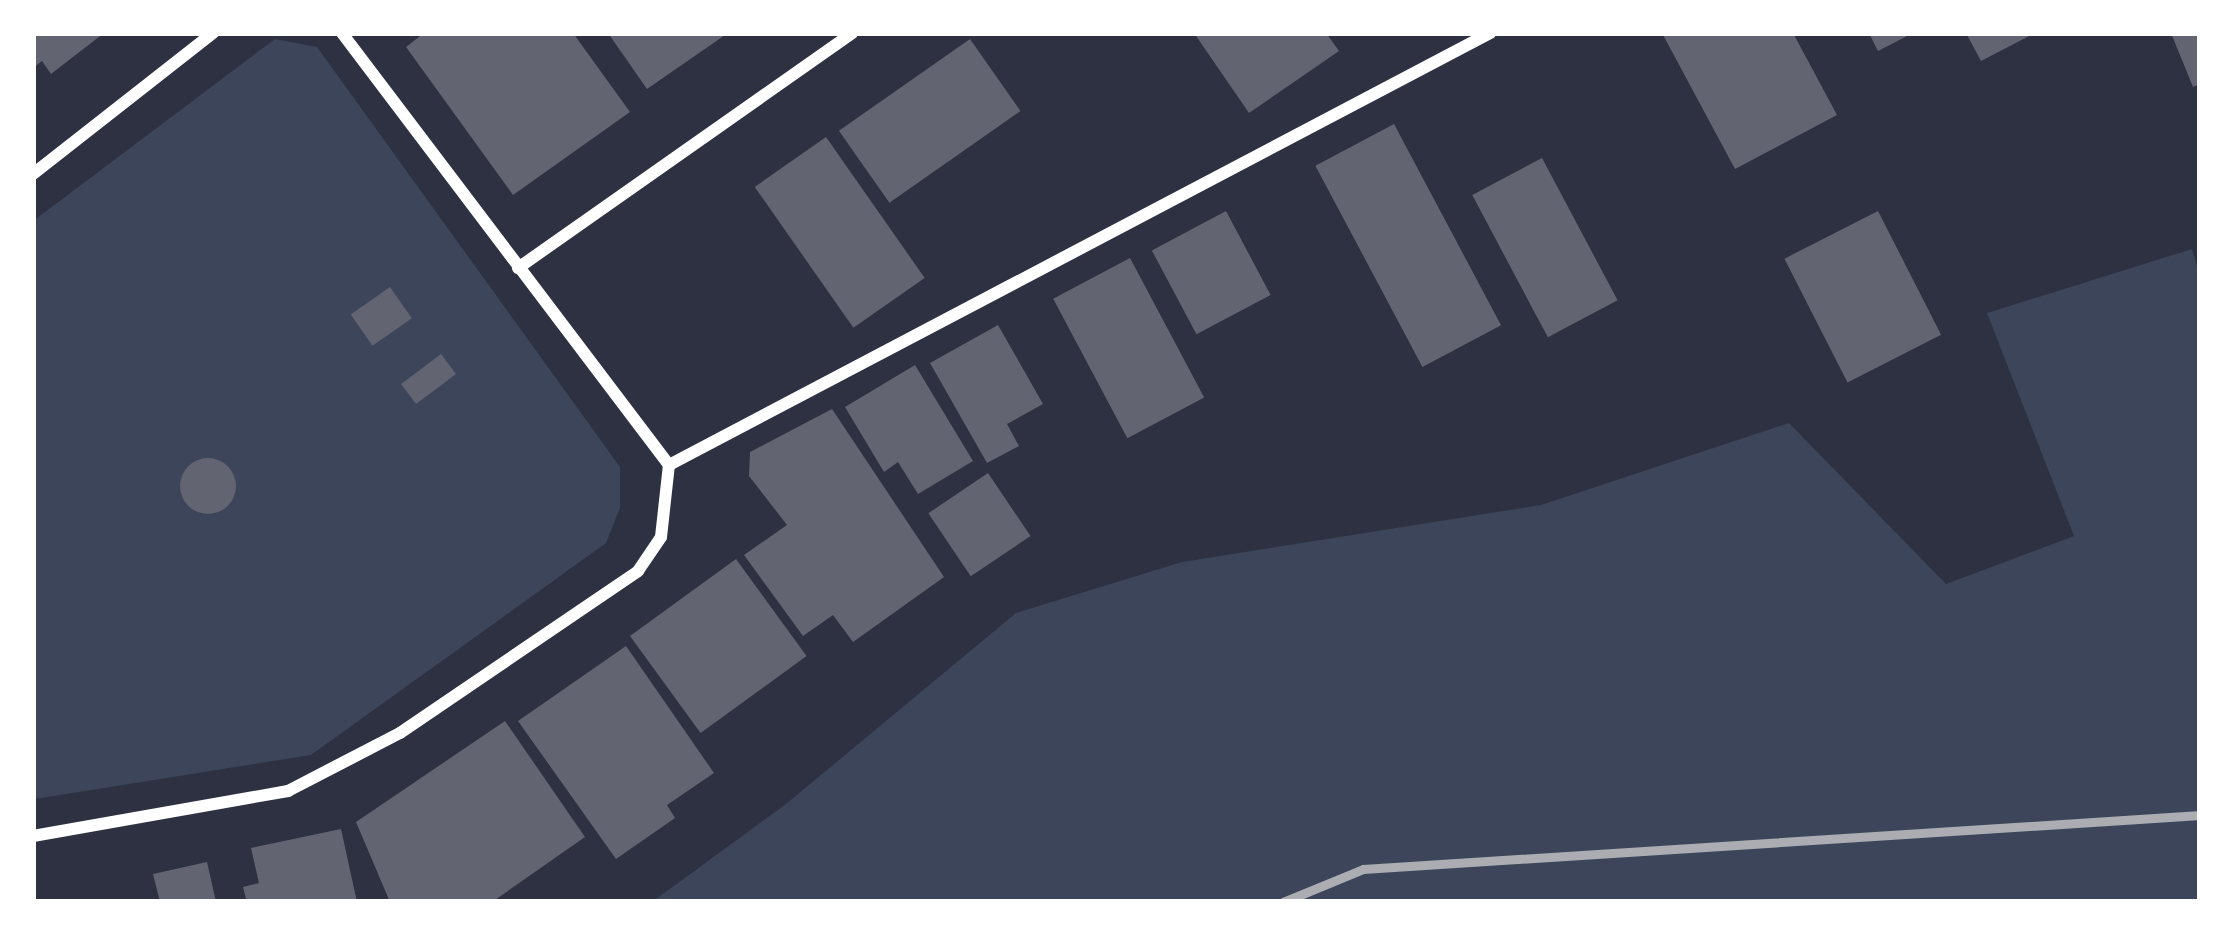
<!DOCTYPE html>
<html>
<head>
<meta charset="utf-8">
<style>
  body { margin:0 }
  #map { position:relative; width:2233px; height:935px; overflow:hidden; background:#2d3142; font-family:Inter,sans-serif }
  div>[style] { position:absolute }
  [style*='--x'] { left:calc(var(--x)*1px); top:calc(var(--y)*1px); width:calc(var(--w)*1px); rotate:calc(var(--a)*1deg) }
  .green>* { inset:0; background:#3c4559 }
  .building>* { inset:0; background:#626471; transform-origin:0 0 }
  .round { border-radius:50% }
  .minor>* { height:12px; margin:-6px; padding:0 6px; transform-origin:6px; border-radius:6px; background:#fff }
  .rail>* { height:9px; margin:-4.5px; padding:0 4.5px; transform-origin:4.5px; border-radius:4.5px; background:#abadb3 }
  span { translate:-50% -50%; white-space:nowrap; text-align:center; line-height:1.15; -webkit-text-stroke:10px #fff; paint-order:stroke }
  .frame { position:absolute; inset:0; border:36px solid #fff; pointer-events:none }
</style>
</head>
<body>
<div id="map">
  <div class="green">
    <div style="clip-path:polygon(275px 39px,317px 47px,620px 467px,620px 508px,606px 543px,311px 755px,35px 799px,33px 221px)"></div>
    <div style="clip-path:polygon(2192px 249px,2200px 276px,2200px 902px,652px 902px,786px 804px,1016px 613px,1182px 562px,1541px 505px,1789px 423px,1946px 584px,2074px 536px,1987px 313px)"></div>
  </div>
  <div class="building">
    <div style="clip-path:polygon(33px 33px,104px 33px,51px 74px,42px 61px,33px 68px)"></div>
    <div style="clip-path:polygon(424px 33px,573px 33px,630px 112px,513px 195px,406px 47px)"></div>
    <div style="clip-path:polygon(608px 33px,728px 33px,647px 89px)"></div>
    <div style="clip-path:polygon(1194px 33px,1326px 33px,1339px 51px,1249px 113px)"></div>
    <div style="clip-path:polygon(1662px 33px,1793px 33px,1837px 115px,1735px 169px)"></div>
    <div style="clip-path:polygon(1869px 33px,1913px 33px,1878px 51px)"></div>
    <div style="clip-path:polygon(1966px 33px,2035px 33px,1981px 61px)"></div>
    <div style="clip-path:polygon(2171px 33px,2200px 33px,2200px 84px,2193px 87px)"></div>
    <div style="left:970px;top:39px;width:88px;height:160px;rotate:55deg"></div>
    <div style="left:1394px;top:124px;width:228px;height:89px;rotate:62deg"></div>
    <div style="left:826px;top:137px;width:172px;height:87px;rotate:55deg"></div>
    <div style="left:1542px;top:158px;width:161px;height:79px;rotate:62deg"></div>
    <div style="left:1226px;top:211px;width:95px;height:84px;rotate:62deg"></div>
    <div style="left:1878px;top:211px;width:139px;height:105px;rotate:63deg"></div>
    <div style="left:1130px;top:258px;width:158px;height:87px;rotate:62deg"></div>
    <div style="left:390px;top:287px;width:38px;height:48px;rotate:55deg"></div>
    <div style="clip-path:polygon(998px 325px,1043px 404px,1007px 424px,1019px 446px,987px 463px,930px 363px)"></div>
    <div style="left:441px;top:354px;width:25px;height:50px;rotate:53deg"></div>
    <div style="clip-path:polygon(915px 365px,973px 461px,918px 494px,898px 462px,884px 472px,845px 407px)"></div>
    <div style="clip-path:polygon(832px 409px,944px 577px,853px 642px,833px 615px,803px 636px,744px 555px,787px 525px,749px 476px,750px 452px)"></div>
    <div class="round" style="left:180px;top:458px;width:56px;height:56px"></div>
    <div style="left:988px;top:473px;width:76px;height:72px;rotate:56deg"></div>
    <div style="left:736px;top:559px;width:120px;height:131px;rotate:54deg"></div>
    <div style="clip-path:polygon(626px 646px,714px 773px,667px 805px,675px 818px,616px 859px,518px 721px)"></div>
    <div style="clip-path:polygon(505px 721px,585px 837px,492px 902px,390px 902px,356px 822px)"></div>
    <div style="clip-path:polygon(341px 829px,357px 902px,247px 902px,243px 887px,259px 883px,251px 848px)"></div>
    <div style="clip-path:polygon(207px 862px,216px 902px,160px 902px,153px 874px)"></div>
  </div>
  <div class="minor">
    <div style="--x:342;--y:33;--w:542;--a:52.88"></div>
    <div style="--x:33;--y:174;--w:229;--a:-38.1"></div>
    <div style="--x:518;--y:268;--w:408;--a:-35.1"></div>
    <div style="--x:669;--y:465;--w:928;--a:-27.75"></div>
    <div style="--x:33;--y:836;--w:259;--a:-10"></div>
    <div style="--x:288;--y:791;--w:126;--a:-27.4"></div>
    <div style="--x:400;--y:733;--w:288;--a:-34.2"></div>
    <div style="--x:638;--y:571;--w:41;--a:-55.9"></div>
    <div style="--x:661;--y:537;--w:72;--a:-83.7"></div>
  </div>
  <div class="rail">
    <div style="--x:1283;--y:902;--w:87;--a:-22.4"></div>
    <div style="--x:1363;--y:869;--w:839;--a:-3.69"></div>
  </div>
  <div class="frame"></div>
</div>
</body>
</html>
